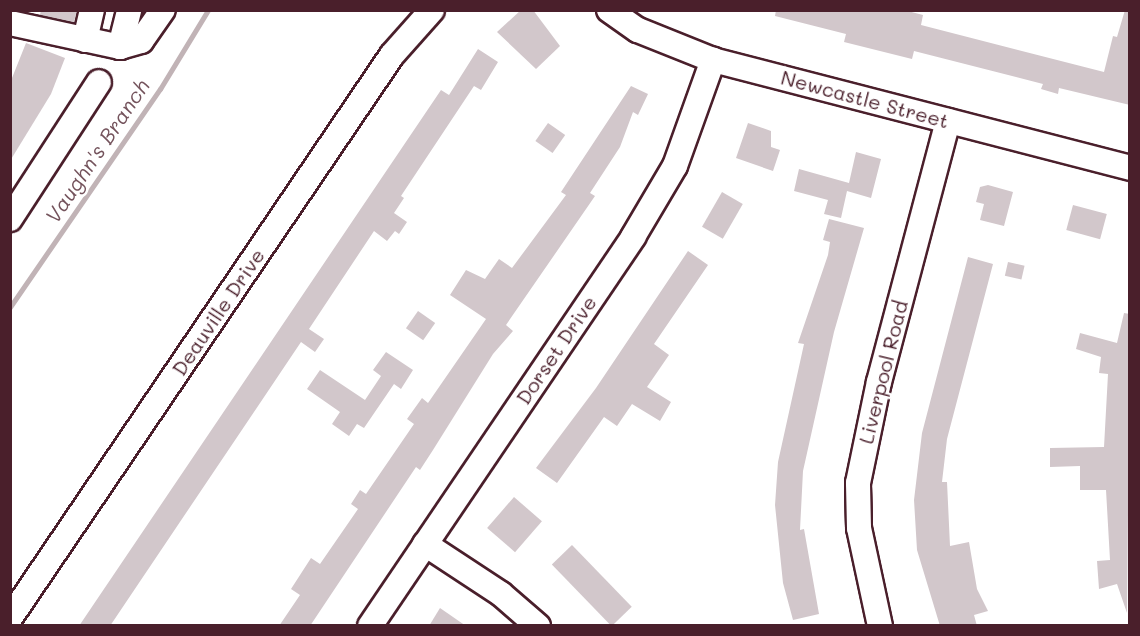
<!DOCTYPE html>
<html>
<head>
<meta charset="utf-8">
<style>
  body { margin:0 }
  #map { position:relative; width:1140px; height:636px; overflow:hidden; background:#fff; font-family:Mali,sans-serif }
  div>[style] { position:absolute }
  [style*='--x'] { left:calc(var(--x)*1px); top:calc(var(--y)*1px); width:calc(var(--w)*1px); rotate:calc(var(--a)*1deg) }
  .stream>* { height:5px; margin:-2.5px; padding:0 2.5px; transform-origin:2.5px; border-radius:2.5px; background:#c1b3b6 }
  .building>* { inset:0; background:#d2c7cb; transform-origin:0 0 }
  .roads { filter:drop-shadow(2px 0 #4a1f2b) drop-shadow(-2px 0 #4a1f2b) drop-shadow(0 2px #4a1f2b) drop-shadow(0 -2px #4a1f2b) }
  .minor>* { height:24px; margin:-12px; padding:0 12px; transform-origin:12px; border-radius:12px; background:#fff }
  span { translate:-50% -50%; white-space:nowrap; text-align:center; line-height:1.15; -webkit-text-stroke:5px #fff; paint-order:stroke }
  .street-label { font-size:20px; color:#4a1f2b }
  .water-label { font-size:21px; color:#74535c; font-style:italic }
  .frame { position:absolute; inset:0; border:12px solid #4a1f2b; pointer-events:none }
</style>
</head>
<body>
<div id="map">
  <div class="stream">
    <div style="--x:10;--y:307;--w:265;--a:-55.5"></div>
    <div style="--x:160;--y:89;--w:92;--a:-58.7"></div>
  </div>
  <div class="building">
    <div style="clip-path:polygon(41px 10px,77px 10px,74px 22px,40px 15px)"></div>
    <div style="clip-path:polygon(521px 10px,533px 10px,560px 46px,536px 69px,497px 32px)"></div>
    <div style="clip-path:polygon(776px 10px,904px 10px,923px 15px,921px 25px,1104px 72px,1113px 36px,1117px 37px,1125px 10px,1130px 10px,1130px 105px,1059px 88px,1058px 94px,1041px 89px,1043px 84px,914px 51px,912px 59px,844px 42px,846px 34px,775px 16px)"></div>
    <div style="clip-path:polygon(26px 43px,65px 58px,51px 94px,10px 161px,10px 83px)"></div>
    <div style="clip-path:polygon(478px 49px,498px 62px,481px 90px,474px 86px,401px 196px,404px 198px,394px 213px,407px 222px,399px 234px,395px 231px,387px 241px,374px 231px,309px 329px,324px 339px,315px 352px,301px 342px,110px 626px,79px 626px,441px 90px,449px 95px)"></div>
    <div style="clip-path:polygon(631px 86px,648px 94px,638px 115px,633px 112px,620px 147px,590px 193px,595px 196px,506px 325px,513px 331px,493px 354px,433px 450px,420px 470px,416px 467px,310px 626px,279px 626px,300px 595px,291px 589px,311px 558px,320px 564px,358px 509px,351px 504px,360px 490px,366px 494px,414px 424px,407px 419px,422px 398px,428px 403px,486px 319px,450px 295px,466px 270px,485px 279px,499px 259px,512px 268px,566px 195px,561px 192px)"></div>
    <div style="left:548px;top:123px;width:21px;height:22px;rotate:35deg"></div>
    <div style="clip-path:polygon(748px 123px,771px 131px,771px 147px,780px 150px,773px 171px,736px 158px)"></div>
    <div style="clip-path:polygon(856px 152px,881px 159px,871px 198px,847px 191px,841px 218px,824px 214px,828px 200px,794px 191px,799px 169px,849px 183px)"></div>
    <div style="clip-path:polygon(988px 185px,1013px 192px,1004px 226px,980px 220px,984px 204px,976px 202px,980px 187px)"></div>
    <div style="left:722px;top:192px;width:24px;height:40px;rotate:30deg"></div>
    <div style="left:1073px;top:205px;width:35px;height:26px;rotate:15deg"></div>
    <div style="clip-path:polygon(829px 219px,864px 228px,834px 332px,803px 471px,800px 530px,804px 529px,819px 614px,793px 620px,783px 583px,775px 505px,778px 462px,804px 344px,798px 343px,828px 255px,830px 242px,823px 240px)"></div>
    <div style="clip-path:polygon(688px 251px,708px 265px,654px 344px,669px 355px,647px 387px,671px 402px,660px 421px,632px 404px,617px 426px,604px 417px,557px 483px,536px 468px,596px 388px)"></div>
    <div style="clip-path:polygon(968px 257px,993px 264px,947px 439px,942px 482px,947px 482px,950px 546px,969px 542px,977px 589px,988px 611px,974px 615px,977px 626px,940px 626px,917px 550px,914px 500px,922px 433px)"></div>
    <div style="left:1008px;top:262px;width:17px;height:14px;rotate:13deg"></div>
    <div style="left:418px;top:311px;width:21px;height:21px;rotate:35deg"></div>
    <div style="clip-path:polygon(1124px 313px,1130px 314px,1127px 613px,1117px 584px,1099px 589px,1097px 561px,1110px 560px,1106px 490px,1080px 490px,1080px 466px,1050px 467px,1050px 448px,1104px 447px,1108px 374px,1099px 373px,1101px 357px,1076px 349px,1080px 333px,1117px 343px)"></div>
    <div style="clip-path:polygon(386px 352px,413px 370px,401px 389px,394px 384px,364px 428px,357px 424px,349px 436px,332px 424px,340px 412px,307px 389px,320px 370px,365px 400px,381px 376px,373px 370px)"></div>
    <div style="left:514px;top:497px;width:37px;height:41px;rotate:41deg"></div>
    <div style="left:572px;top:545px;width:86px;height:28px;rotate:46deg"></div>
    <div style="clip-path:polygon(440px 608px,466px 626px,429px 626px)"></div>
  </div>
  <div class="roads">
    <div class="minor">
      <div style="--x:609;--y:10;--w:35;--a:35"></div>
      <div style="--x:638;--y:30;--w:81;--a:21.8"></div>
      <div style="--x:713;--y:60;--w:431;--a:14.5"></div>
      <div style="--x:10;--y:23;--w:113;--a:12.3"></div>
      <div style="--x:120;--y:47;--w:22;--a:-16"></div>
      <div style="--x:141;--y:41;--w:38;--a:-55"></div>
      <div style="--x:85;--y:40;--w:31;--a:-77"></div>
      <div style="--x:120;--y:47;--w:38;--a:-76"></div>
      <div style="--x:10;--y:219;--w:163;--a:-57"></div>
      <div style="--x:425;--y:544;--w:91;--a:33.3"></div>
      <div style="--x:501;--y:594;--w:49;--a:40.9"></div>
      <div style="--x:10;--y:618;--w:680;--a:-55.84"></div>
      <div style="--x:392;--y:55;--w:60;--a:-48.4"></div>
      <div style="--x:370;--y:626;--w:470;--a:-55.9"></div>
      <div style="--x:633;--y:237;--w:82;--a:-59.4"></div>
      <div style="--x:675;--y:166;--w:113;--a:-70.3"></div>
      <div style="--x:880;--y:626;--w:100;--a:-102.1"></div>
      <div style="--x:859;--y:528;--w:45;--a:-91.3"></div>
      <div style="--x:858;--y:483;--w:103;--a:-78.3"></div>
      <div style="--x:879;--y:382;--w:270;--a:-75.2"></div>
    </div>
  </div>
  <div class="street-label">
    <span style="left:865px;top:99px;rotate:15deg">Newcastle Street</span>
    <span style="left:218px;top:312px;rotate:-56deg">Deauville Drive</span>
    <span style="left:556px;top:350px;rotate:-56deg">Dorset Drive</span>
    <span style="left:883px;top:372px;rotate:-76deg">Liverpool Road</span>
  </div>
  <div class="water-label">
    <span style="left:97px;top:151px;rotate:-56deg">Vaughn's Branch</span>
  </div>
  <div class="frame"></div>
</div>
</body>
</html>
